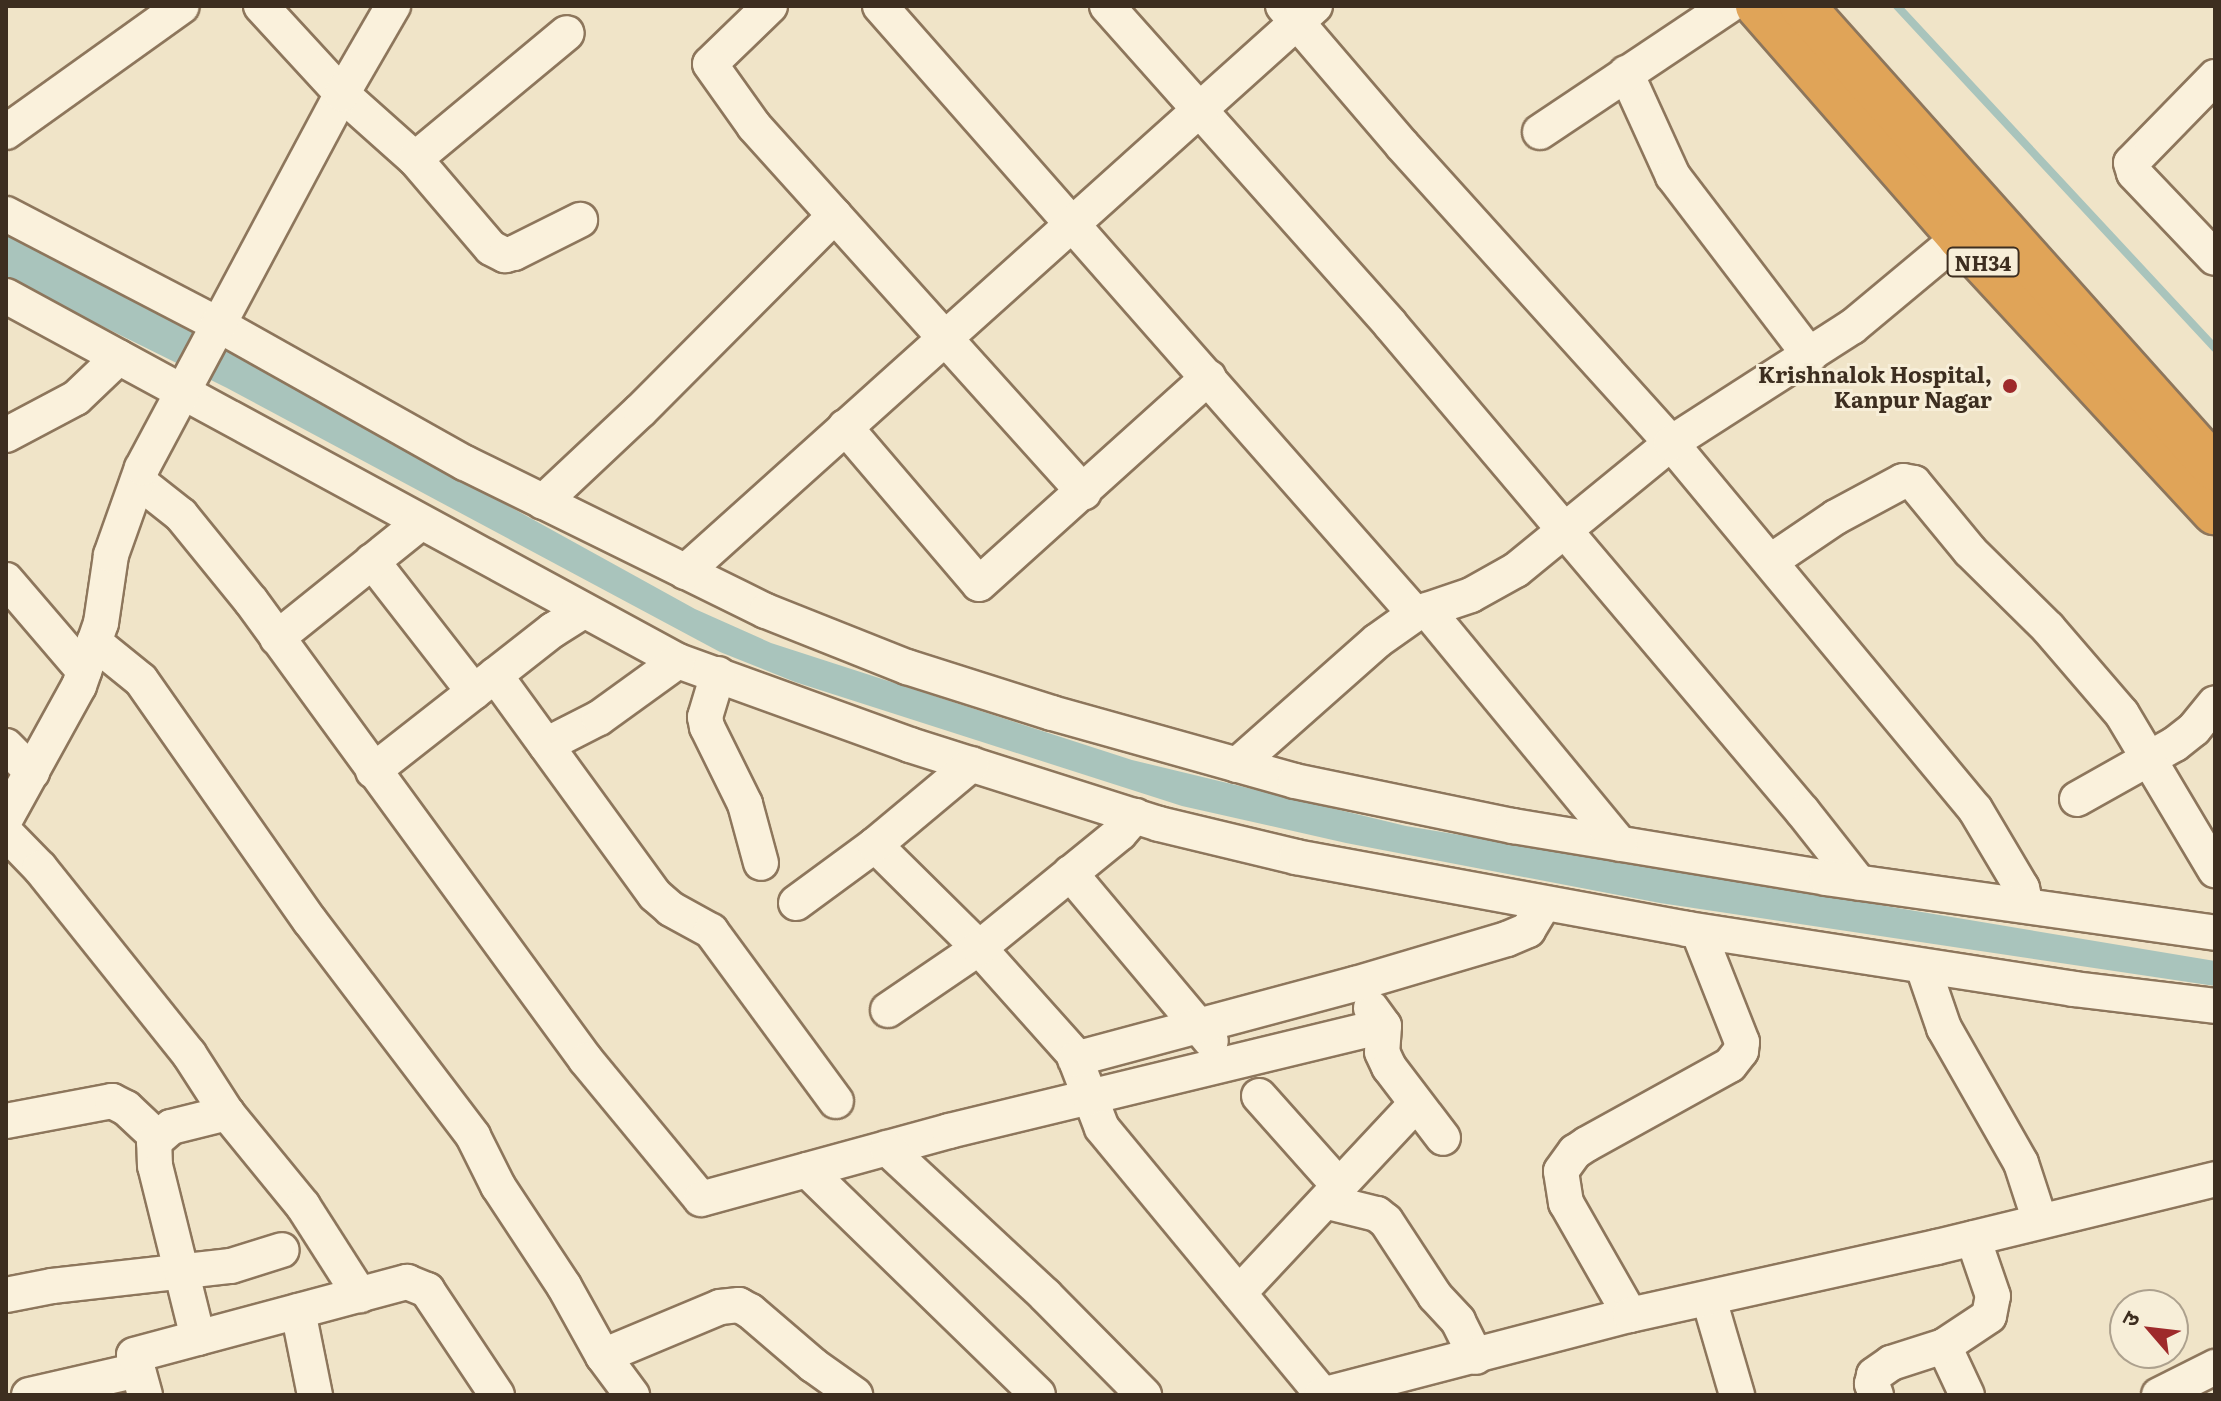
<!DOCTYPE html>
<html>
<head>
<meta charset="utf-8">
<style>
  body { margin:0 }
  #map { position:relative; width:2221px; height:1401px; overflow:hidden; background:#f0e4c8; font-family:Literata,"Noto Sans Devanagari",serif }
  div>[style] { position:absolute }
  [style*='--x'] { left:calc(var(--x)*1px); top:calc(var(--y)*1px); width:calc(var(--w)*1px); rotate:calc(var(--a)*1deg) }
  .water>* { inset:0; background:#a9c4bc }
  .stream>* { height:8px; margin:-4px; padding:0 4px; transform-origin:4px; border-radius:4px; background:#a9c4bc }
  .roads { filter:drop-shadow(2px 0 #8d765c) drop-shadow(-2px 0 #8d765c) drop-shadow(0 2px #8d765c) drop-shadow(0 -2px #8d765c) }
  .minor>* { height:34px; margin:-17px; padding:0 17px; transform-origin:17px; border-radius:17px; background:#faf1dc }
  .highway>* { height:44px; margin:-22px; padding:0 22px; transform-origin:22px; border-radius:22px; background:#e0a458 }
  .dots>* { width:22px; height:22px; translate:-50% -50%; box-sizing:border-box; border:4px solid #f7eed8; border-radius:50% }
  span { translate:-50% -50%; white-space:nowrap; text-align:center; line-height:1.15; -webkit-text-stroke:6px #f7eed8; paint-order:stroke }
  .shield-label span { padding:2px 6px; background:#f7eed8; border:2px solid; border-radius:6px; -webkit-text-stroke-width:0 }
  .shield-label { font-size:20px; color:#3d2e20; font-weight:700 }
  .poi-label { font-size:22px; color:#3d2e20; font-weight:700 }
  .right { translate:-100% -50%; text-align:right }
  .frame { position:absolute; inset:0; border:8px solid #3d2e20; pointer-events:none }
  .north { position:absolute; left:2109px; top:1289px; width:80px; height:80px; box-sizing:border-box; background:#f7eed8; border:2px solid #ada18e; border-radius:50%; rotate:298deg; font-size:22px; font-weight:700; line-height:32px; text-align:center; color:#3d2e20 }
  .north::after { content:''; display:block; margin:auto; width:28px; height:36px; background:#9e2a2b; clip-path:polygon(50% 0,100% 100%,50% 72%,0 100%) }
</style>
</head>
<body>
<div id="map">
  <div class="water">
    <div style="clip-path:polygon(6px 234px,170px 319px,695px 609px,771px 643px,1132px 760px,1406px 826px,2215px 961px,2215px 986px,1660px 903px,1346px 843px,1182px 806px,795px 682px,720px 652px,227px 388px,13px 282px,6px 278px)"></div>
  </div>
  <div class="stream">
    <div style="--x:1897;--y:6;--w:467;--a:47.1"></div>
  </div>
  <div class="roads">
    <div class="minor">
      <div style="--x:261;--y:6;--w:120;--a:47.4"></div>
      <div style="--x:342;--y:94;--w:98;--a:41.7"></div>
      <div style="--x:415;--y:159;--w:117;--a:49.5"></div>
      <div style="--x:491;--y:248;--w:16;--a:27"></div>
      <div style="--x:505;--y:255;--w:9;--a:-13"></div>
      <div style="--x:514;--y:253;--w:74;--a:-26.6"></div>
      <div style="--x:770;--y:6;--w:83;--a:136"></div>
      <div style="--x:710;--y:64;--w:76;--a:54.6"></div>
      <div style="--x:754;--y:126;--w:493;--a:48"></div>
      <div style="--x:880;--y:6;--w:810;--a:48.65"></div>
      <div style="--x:1107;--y:6;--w:426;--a:48.3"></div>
      <div style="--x:1390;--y:324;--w:639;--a:49.76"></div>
      <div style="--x:1803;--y:812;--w:90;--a:51.7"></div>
      <div style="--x:1283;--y:6;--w:183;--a:49.4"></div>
      <div style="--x:1402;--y:145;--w:401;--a:47.9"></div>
      <div style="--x:1671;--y:443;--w:476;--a:50.3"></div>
      <div style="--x:1975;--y:809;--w:92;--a:59.3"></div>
      <div style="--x:2022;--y:888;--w:18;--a:77"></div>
      <div style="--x:1626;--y:73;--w:113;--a:65.5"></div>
      <div style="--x:1673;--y:176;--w:226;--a:52.7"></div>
      <div style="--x:2215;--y:77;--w:120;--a:134.3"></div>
      <div style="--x:2131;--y:163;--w:10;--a:73"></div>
      <div style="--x:2134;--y:173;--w:117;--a:46.4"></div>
      <div style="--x:6;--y:132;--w:216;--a:-35.6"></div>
      <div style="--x:1540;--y:132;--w:226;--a:-33.8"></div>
      <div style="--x:415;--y:159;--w:197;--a:-39.7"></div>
      <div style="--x:6;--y:214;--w:238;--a:27.5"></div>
      <div style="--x:217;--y:324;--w:284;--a:29.3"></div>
      <div style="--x:465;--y:463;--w:335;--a:26.2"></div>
      <div style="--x:766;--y:611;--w:152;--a:21.7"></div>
      <div style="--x:907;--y:667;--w:152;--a:17.6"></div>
      <div style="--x:1052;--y:713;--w:252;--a:15.6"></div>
      <div style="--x:1295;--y:781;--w:223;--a:11.7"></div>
      <div style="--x:1513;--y:826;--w:317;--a:9.4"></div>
      <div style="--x:1826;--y:878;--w:393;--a:8"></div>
      <div style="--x:6;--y:296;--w:765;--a:28.51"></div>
      <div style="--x:678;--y:661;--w:247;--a:19.9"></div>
      <div style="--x:910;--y:745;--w:261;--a:17.6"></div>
      <div style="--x:1159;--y:824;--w:141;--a:13.5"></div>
      <div style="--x:1296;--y:857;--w:398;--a:10.4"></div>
      <div style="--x:1687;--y:929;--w:391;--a:8.8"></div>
      <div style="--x:2073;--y:989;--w:143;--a:6.8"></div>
      <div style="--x:845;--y:427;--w:206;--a:49.5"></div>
      <div style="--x:979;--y:584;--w:309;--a:-42"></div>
      <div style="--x:6;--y:435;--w:79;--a:-27.9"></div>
      <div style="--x:76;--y:398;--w:59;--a:-43.6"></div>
      <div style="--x:138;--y:481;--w:55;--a:38.3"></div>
      <div style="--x:181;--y:515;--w:111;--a:50.9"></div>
      <div style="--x:251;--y:601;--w:568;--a:53.88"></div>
      <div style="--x:586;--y:1060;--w:180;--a:50.4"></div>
      <div style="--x:701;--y:1199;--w:257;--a:-15.3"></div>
      <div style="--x:949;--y:1131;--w:447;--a:-13.6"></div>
      <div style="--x:543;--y:502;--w:133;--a:-43.2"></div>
      <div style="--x:640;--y:411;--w:276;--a:-45.1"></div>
      <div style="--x:372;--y:561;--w:166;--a:52.1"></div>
      <div style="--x:1771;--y:561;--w:78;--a:-34.1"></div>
      <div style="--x:1836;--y:517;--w:76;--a:-28.2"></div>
      <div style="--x:1903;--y:481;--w:11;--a:10"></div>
      <div style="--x:1914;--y:483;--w:88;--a:50.5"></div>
      <div style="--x:1970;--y:551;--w:110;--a:44.6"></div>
      <div style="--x:2048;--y:628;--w:113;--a:49.3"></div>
      <div style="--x:2122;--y:714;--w:182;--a:59.2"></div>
      <div style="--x:685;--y:572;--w:847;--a:-41.94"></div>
      <div style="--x:6;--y:580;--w:120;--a:49.4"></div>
      <div style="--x:1427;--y:610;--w:303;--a:50.5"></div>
      <div style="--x:277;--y:638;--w:184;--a:-38.8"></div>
      <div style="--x:94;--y:642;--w:60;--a:39"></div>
      <div style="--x:141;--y:680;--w:294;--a:55"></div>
      <div style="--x:310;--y:921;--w:270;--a:52.8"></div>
      <div style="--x:473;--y:1136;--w:56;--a:63.4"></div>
      <div style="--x:498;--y:1186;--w:120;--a:56.6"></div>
      <div style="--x:564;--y:1286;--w:80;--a:60.9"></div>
      <div style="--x:603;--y:1356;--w:49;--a:53.4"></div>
      <div style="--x:718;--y:674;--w:45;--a:106.8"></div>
      <div style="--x:705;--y:717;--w:10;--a:79"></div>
      <div style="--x:707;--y:727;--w:86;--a:63.7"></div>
      <div style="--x:745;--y:804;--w:61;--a:74.8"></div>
      <div style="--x:495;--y:675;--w:272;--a:54"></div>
      <div style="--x:655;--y:895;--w:21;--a:41"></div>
      <div style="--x:671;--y:909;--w:46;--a:28.8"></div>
      <div style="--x:711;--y:931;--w:211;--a:53.7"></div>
      <div style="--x:546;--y:745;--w:59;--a:-27"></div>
      <div style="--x:599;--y:718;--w:97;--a:-35.8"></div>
      <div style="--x:6;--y:746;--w:37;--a:45"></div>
      <div style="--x:1237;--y:765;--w:187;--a:-41.5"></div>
      <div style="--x:1377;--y:641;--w:47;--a:-35.4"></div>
      <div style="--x:1415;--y:614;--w:59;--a:-18.7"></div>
      <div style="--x:1471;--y:595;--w:51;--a:-29.1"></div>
      <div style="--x:1516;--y:570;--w:200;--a:-39.3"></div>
      <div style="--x:1671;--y:443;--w:215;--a:-32.7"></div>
      <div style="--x:1852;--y:327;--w:141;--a:-39.8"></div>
      <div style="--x:373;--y:771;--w:229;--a:-38.1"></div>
      <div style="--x:553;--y:630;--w:36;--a:-32"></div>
      <div style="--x:2077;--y:799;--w:112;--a:-29.3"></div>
      <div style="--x:2175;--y:744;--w:24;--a:-38"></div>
      <div style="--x:2194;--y:729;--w:33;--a:-51"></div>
      <div style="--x:6;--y:818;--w:151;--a:-61.1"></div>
      <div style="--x:79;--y:686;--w:67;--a:-70.8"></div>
      <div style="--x:101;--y:623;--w:69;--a:-81.6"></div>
      <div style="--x:111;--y:555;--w:92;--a:-70.4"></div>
      <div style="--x:142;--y:468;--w:424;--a:-61.9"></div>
      <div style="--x:342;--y:94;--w:102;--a:-59.9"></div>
      <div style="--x:6;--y:833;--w:49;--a:45.8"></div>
      <div style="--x:40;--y:868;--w:238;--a:51.3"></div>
      <div style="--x:189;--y:1054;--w:70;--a:57.2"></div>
      <div style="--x:227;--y:1113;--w:120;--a:50.7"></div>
      <div style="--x:303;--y:1206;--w:106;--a:57.4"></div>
      <div style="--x:875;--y:845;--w:146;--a:44.7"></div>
      <div style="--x:979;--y:948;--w:141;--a:48.2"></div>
      <div style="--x:1073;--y:1053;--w:80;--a:68.9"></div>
      <div style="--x:1102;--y:1128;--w:347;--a:50.4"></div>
      <div style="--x:1070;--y:873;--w:219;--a:50"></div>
      <div style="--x:796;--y:903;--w:98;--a:-36.3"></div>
      <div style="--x:875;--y:845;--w:126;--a:-39.9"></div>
      <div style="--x:1923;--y:967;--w:65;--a:71"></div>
      <div style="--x:1944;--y:1028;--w:155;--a:60.3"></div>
      <div style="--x:2021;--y:1163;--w:61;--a:71.9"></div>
      <div style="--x:1371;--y:1008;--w:22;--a:54"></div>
      <div style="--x:1384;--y:1026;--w:26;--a:94"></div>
      <div style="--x:1382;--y:1052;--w:17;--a:65"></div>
      <div style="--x:1389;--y:1067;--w:89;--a:52.7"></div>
      <div style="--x:888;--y:1010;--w:110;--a:-34.3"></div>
      <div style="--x:979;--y:948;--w:182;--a:-39.2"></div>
      <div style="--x:1120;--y:833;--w:23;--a:-49"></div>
      <div style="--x:1075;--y:1059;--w:290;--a:-15"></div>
      <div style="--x:1355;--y:984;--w:159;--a:-16.5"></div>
      <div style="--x:1507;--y:939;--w:23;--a:-23"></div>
      <div style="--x:1528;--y:930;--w:31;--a:-59"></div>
      <div style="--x:1259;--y:1096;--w:122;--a:48.3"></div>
      <div style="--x:6;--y:1121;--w:108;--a:-10.7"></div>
      <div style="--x:112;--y:1101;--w:16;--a:27"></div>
      <div style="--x:126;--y:1108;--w:44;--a:43.2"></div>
      <div style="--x:887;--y:1148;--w:216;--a:42.9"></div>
      <div style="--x:1045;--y:1295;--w:141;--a:45.3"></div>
      <div style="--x:807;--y:1170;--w:322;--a:44.2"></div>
      <div style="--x:1328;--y:1202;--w:50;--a:13.8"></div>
      <div style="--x:1377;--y:1214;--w:11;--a:38"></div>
      <div style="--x:1386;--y:1221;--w:90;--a:56.8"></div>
      <div style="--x:1435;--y:1296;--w:34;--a:47"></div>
      <div style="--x:1458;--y:1321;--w:40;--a:63.4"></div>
      <div style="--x:1239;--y:1293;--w:259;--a:-46.9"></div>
      <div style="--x:6;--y:1295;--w:47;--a:-11.1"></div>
      <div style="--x:52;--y:1286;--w:180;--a:-6.4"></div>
      <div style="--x:231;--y:1266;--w:53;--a:-17.4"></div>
      <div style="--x:1709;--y:1299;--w:100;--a:73.7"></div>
      <div style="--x:298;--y:1311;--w:86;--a:78.6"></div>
      <div style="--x:1630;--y:1315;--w:129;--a:-119.7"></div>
      <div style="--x:1566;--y:1203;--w:32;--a:-99"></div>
      <div style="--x:1561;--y:1171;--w:24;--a:-54"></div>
      <div style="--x:1575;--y:1152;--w:14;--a:-34"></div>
      <div style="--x:1587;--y:1144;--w:163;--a:-28.9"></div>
      <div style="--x:1730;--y:1065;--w:18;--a:-52"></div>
      <div style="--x:1741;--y:1051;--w:9;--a:-84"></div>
      <div style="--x:1742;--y:1042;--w:119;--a:-111.6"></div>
      <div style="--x:198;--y:1338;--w:177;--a:-104"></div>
      <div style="--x:155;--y:1166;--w:24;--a:-92"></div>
      <div style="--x:154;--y:1142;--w:23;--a:-41"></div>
      <div style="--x:171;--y:1127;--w:58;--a:-14"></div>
      <div style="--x:1944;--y:1346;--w:54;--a:64.9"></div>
      <div style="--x:603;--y:1356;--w:127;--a:-22.7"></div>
      <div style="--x:720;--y:1307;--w:19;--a:-6"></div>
      <div style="--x:739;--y:1305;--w:13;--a:29"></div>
      <div style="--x:750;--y:1311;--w:83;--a:40.6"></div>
      <div style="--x:813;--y:1365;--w:52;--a:35.5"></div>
      <div style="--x:29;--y:1395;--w:112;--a:-12.9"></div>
      <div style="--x:145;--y:1395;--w:41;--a:-105.4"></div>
      <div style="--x:134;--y:1355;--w:283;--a:-15"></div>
      <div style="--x:407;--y:1282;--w:22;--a:22"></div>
      <div style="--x:427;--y:1290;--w:126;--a:56.3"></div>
      <div style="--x:1322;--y:1395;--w:318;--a:-14.6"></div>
      <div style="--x:1630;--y:1315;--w:314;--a:-12.5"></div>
      <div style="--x:1937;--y:1247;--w:286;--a:-13.7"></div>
      <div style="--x:1876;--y:1395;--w:12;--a:-110"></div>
      <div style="--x:1872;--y:1384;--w:9;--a:-77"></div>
      <div style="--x:1874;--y:1375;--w:21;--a:-35"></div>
      <div style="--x:1891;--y:1363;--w:56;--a:-17.8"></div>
      <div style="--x:1944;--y:1346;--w:54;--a:-33.7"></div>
      <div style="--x:1989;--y:1316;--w:20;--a:-79"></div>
      <div style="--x:1993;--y:1296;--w:61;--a:-109"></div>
      <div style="--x:2159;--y:1395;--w:63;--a:-26.6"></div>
    </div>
    <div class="highway">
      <div style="--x:1758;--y:6;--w:307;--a:48.8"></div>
      <div style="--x:1960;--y:237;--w:375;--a:47.2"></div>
      <div style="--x:1802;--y:6;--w:620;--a:48.21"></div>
    </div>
  </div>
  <div class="dots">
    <div style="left:2010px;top:386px;background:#9e2a2b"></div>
  </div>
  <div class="shield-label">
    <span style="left:1983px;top:262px">NH34</span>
  </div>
  <div class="poi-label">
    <span class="right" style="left:1992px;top:386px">Krishnalok Hospital,<br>Kanpur Nagar</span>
  </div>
  <div class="frame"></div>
  <div class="north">उ</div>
</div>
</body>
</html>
